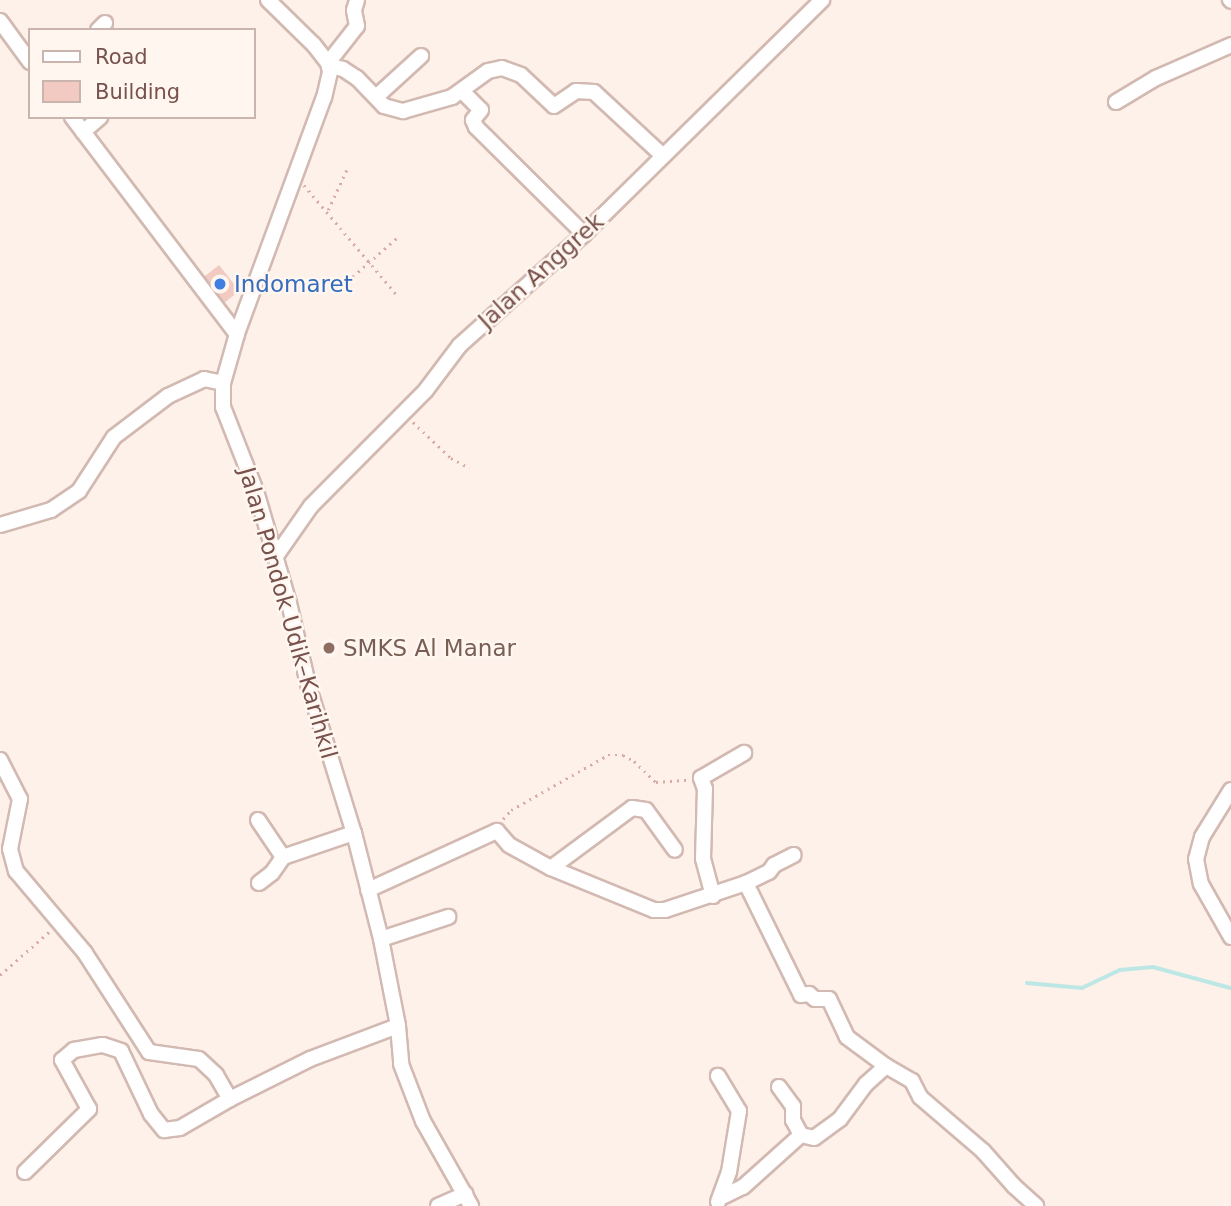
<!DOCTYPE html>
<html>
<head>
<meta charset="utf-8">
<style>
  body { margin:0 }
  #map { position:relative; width:1231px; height:1206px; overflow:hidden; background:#fdf1ea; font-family:"DejaVu Sans",sans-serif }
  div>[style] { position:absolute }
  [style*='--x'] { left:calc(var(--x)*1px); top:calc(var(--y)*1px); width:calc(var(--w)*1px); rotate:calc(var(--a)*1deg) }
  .stream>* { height:3.5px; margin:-1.75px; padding:0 1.75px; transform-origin:1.75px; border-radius:1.75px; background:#bde7e4 }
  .building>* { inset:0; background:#f2cac1; transform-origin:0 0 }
  .path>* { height:2.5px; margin-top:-1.25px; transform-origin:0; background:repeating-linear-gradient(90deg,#d8aca4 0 2px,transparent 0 7px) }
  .roads { filter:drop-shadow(2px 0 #d2b9b1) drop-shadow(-2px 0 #d2b9b1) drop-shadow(0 2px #d2b9b1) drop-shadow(0 -2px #d2b9b1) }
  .minor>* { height:14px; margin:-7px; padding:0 7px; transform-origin:7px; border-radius:7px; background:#fff }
  .dots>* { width:19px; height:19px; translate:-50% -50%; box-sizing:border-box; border:4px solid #fff6f0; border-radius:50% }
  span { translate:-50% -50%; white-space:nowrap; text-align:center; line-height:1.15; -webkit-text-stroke:5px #fff6f0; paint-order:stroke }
  .street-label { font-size:23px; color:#78524c }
  .shop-label { font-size:23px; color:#366cbe }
  .left { translate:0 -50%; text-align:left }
  .education-label { font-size:23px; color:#785e54 }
  .legend { position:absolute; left:28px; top:28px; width:228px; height:91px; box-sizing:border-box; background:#fff6f0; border:2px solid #c9b4ae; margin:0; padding:9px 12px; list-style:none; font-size:21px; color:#78524c }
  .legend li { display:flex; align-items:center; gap:14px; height:35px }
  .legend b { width:35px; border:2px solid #c9b4ae }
</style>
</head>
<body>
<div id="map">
  <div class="stream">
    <div style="--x:1027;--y:983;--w:55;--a:5.2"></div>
    <div style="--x:1082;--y:988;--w:42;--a:-25.3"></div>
    <div style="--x:1120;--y:970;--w:33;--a:-5"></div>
    <div style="--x:1153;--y:967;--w:81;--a:15.1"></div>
  </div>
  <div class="building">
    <div style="left:219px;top:265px;width:33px;height:21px;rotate:52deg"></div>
  </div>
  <div class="path">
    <div style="--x:304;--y:185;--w:144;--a:49.8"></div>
    <div style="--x:328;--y:210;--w:47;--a:-65.1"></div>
    <div style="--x:342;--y:286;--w:77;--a:-41.3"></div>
    <div style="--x:413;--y:422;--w:52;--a:43.5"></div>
    <div style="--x:451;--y:458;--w:21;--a:28"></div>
    <div style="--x:503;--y:819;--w:12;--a:-48"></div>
    <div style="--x:511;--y:810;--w:112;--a:-29.6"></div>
    <div style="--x:608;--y:755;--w:15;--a:0"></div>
    <div style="--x:623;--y:755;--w:13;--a:29"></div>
    <div style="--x:634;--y:761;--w:30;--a:44"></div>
    <div style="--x:656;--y:782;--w:32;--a:-4"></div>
    <div style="--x:0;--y:975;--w:67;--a:-41.3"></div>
  </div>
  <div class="roads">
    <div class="minor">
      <div style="--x:268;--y:0;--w:64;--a:44.4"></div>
      <div style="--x:314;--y:45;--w:23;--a:52"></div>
      <div style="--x:328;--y:63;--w:9;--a:77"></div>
      <div style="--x:330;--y:72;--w:26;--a:103"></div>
      <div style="--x:324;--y:97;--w:252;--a:110.2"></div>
      <div style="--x:237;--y:334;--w:51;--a:105.9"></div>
      <div style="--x:223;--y:383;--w:24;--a:90"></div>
      <div style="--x:223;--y:407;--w:90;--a:68.6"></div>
      <div style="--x:256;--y:491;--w:117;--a:73.6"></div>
      <div style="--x:289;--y:603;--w:87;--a:76.8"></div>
      <div style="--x:309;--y:688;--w:152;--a:72.8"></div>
      <div style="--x:354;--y:833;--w:109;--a:75.7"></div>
      <div style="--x:381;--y:939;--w:89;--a:78.9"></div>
      <div style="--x:398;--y:1026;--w:38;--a:85"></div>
      <div style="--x:401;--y:1064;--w:61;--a:68.9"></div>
      <div style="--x:423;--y:1121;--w:98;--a:60.5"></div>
      <div style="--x:1230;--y:0;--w:1;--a:45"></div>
      <div style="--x:0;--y:21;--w:51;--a:53.8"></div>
      <div style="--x:98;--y:30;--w:10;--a:-45"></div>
      <div style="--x:328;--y:63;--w:47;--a:-51.9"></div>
      <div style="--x:357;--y:26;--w:16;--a:-101"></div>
      <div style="--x:354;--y:10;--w:10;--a:-73"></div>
      <div style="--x:330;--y:66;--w:13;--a:13"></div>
      <div style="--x:343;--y:69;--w:17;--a:33"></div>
      <div style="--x:357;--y:78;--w:39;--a:46"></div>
      <div style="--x:384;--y:106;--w:20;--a:15"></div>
      <div style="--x:403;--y:111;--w:51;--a:-15.9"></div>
      <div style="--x:452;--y:97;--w:44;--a:-35.8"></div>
      <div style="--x:488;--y:71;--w:14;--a:-12"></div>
      <div style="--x:502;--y:68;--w:20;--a:20"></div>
      <div style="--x:521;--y:75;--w:45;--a:43.2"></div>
      <div style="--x:554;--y:106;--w:27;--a:-34"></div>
      <div style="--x:576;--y:91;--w:18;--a:3"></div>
      <div style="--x:594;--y:92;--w:94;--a:42.8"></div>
      <div style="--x:463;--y:92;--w:25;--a:45"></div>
      <div style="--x:481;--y:110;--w:13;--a:129"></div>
      <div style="--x:473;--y:120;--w:8;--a:67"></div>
      <div style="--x:476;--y:127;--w:152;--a:44.7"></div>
      <div style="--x:376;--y:97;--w:61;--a:-42.3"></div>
      <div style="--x:1116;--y:102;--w:47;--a:-31"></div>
      <div style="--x:1156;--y:78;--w:82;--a:-23.7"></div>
      <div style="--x:72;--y:117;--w:273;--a:52.8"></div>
      <div style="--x:83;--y:132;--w:23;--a:-41"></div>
      <div style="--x:0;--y:525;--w:53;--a:-16.4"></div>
      <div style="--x:51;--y:510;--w:34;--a:-34"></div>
      <div style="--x:79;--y:491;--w:64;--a:-57.1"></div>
      <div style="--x:114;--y:437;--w:68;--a:-37.2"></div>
      <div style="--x:168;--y:396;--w:40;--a:-25"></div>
      <div style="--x:204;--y:379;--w:19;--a:12"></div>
      <div style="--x:276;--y:556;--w:61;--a:-55"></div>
      <div style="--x:311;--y:506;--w:163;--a:-45.2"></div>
      <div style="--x:426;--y:390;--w:56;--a:-52.9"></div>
      <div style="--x:460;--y:345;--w:166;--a:-41.8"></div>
      <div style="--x:584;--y:234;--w:334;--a:-44.5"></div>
      <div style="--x:0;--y:760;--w:44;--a:62.9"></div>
      <div style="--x:20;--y:799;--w:51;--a:101.3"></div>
      <div style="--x:10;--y:849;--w:23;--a:75"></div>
      <div style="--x:16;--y:871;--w:107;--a:49.9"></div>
      <div style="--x:85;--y:953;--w:118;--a:57.1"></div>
      <div style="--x:149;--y:1052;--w:50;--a:8"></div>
      <div style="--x:199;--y:1059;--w:23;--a:43"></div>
      <div style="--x:216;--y:1075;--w:28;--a:60"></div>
      <div style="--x:230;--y:1099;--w:89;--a:-26.6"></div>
      <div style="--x:310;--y:1059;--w:94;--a:-20.6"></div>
      <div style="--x:1231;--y:790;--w:55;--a:121.7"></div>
      <div style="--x:1202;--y:837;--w:23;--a:105"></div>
      <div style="--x:1196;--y:859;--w:25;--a:79"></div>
      <div style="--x:1201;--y:884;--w:61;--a:60.5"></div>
      <div style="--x:258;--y:820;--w:45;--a:56"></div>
      <div style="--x:551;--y:868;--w:101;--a:-36.5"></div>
      <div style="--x:632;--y:808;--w:14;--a:8"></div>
      <div style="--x:646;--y:810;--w:49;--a:54.1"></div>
      <div style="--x:259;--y:883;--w:16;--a:-38"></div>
      <div style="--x:272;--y:873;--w:19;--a:-55"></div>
      <div style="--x:283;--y:857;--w:75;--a:-18.7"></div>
      <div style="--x:368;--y:890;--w:142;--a:-24.6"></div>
      <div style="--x:497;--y:831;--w:18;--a:49"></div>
      <div style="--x:509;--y:845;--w:48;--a:28.7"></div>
      <div style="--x:551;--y:868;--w:111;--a:22.2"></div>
      <div style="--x:654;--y:910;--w:11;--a:0"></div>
      <div style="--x:665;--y:910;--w:85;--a:-18.4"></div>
      <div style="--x:746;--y:883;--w:25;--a:-26"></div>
      <div style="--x:769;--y:872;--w:9;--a:-54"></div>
      <div style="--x:774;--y:865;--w:22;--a:-27"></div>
      <div style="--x:713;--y:896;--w:38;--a:-105"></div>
      <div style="--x:703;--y:859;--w:70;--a:-88.4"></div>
      <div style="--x:705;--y:789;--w:12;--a:-110"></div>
      <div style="--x:701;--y:778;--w:50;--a:-30.2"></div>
      <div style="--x:381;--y:939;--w:71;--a:-18.2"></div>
      <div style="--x:886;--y:1066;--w:30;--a:30"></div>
      <div style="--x:912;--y:1081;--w:18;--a:63"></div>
      <div style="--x:920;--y:1097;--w:83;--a:40.6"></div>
      <div style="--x:983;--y:1151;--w:47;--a:48.5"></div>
      <div style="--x:1014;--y:1186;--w:30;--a:42"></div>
      <div style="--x:779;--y:1087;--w:24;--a:54"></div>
      <div style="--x:793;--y:1106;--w:14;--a:90"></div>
      <div style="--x:793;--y:1120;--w:17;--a:62"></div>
      <div style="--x:25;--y:1172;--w:90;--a:-44.5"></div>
      <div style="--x:89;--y:1109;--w:56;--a:-118.9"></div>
      <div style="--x:62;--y:1060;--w:16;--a:-40"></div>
      <div style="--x:74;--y:1050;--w:29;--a:-10"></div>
      <div style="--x:103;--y:1045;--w:19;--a:18"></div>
      <div style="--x:121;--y:1051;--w:70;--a:64.5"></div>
      <div style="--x:151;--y:1114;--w:21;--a:51"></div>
      <div style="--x:164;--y:1130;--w:16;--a:-7"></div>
      <div style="--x:180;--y:1128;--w:58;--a:-30.1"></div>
      <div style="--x:720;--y:1198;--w:25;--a:-26"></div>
      <div style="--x:743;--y:1187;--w:78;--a:-41.9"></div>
      <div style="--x:801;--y:1135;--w:13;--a:13"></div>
      <div style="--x:814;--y:1138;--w:32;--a:-36"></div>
      <div style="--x:840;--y:1119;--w:44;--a:-53.4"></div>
      <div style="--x:866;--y:1084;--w:27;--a:-42"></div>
      <div style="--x:886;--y:1066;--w:49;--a:-143.4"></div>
      <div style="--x:847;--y:1037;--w:42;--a:-115.3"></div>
      <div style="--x:829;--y:999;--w:14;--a:180"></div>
      <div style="--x:815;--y:999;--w:8;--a:-140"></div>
      <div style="--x:809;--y:994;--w:8;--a:173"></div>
      <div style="--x:801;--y:995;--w:125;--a:-116.2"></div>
      <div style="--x:718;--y:1202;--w:32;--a:-70"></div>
      <div style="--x:729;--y:1172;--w:62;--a:-80.7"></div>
      <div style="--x:739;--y:1111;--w:41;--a:-121"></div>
      <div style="--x:438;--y:1206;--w:30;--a:-24"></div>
    </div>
  </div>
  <div class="dots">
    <div style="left:220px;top:284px;background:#3f7fe0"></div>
    <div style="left:329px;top:648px;background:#8d6e63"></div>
  </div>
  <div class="street-label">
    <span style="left:541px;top:271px;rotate:-42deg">Jalan Anggrek</span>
    <span style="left:288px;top:613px;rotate:74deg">Jalan Pondok Udik–Karihkil</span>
  </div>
  <div class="shop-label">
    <span class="left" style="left:234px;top:284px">Indomaret</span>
  </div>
  <div class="education-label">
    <span class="left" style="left:343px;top:648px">SMKS Al Manar</span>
  </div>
  <ul class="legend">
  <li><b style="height:9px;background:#fff"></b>Road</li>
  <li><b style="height:19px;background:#f2cac1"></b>Building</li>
  </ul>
</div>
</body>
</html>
